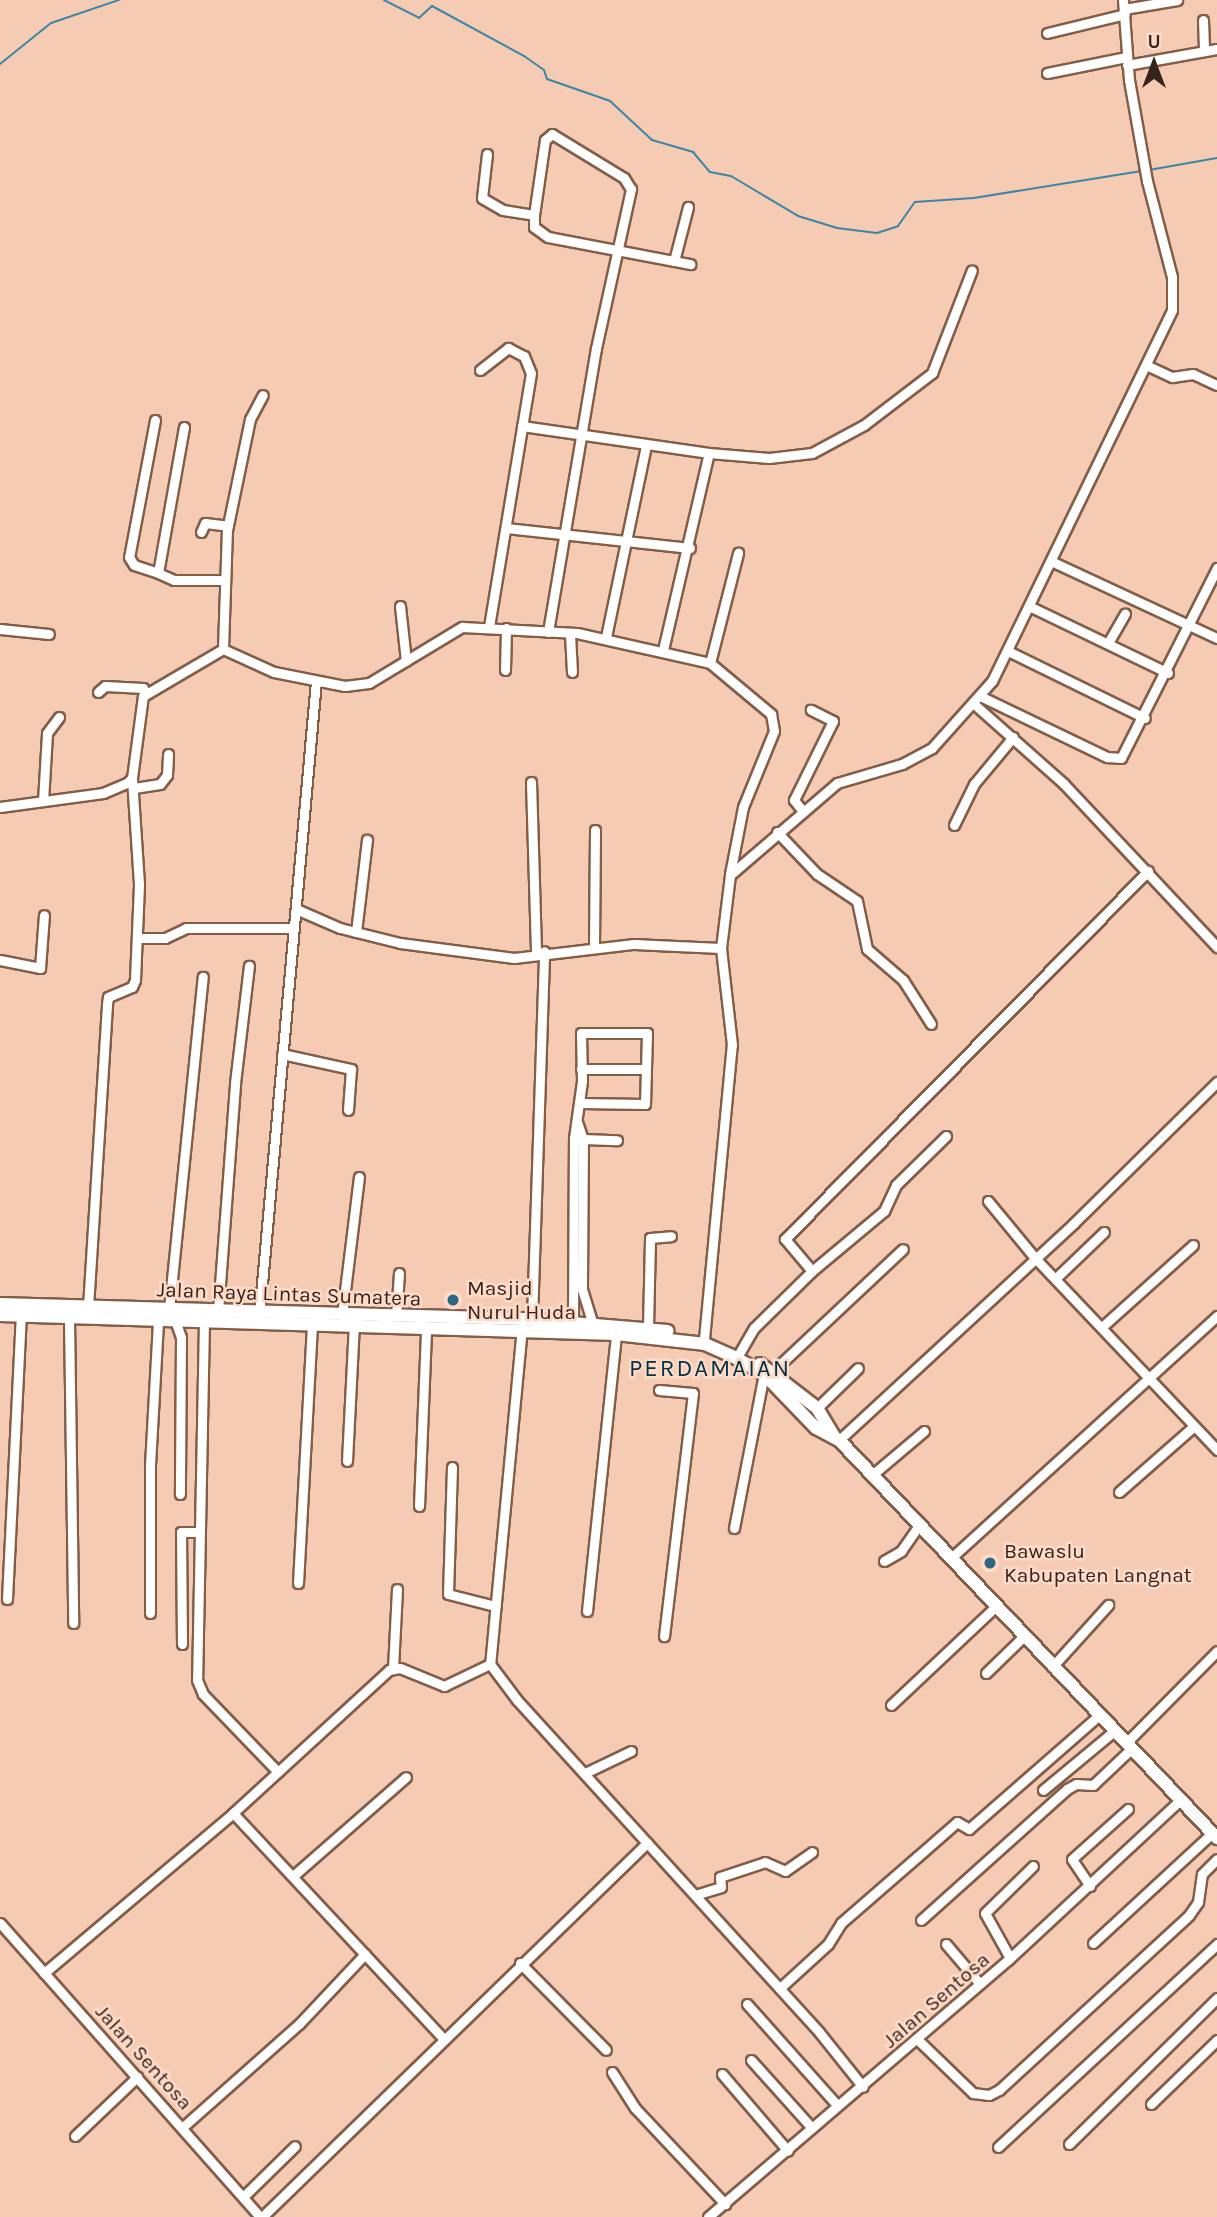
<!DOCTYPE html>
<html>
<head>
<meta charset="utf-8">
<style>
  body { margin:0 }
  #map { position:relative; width:1217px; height:2217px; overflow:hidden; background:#f6cbb4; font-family:Karla,sans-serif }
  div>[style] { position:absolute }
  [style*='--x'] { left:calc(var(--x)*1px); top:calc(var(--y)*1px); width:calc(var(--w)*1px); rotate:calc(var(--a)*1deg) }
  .stream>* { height:2px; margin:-1px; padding:0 1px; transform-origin:1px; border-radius:1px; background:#3c85a5 }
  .roads { filter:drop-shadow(2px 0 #825d48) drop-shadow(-2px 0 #825d48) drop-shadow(0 2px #825d48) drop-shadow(0 -2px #825d48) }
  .minor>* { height:9px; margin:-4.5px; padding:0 4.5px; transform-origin:4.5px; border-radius:4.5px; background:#fff }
  .highway>* { height:12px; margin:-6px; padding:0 6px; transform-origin:6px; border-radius:6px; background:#fff }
  .dots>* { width:19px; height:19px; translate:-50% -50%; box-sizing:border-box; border:4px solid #fedac8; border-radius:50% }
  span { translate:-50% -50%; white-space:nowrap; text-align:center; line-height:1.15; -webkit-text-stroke:5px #fedac8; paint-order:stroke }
  .poi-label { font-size:21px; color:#34241b }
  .left { translate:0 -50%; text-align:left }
  .street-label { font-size:21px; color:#34241b }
  .quarter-label { font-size:24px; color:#003144; letter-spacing:2px }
  .north { position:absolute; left:1119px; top:28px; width:70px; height:70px; -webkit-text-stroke:5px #fedac8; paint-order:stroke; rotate:0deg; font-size:19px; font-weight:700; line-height:28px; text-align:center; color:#34241b }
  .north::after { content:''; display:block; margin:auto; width:24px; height:32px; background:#34241b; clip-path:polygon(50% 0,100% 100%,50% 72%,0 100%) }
</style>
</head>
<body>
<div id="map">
  <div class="stream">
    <div style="--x:384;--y:0;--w:39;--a:27"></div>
    <div style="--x:419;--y:18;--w:18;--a:-43"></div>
    <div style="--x:432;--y:6;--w:105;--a:28.5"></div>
    <div style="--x:524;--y:56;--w:24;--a:35"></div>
    <div style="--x:544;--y:70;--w:9;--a:72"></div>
    <div style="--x:547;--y:79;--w:67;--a:19.2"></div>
    <div style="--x:610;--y:101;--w:57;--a:42.9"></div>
    <div style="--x:652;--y:140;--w:43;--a:16.3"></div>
    <div style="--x:693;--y:152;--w:26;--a:50"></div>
    <div style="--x:710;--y:172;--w:21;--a:11"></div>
    <div style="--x:731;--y:176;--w:78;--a:30.8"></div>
    <div style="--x:798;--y:216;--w:41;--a:17.1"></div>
    <div style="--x:837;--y:228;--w:40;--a:7.1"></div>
    <div style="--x:877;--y:233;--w:22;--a:-18"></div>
    <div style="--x:898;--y:226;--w:29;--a:-55"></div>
    <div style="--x:915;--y:202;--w:59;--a:-3.9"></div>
    <div style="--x:974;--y:198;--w:168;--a:-9.2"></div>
    <div style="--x:0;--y:64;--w:65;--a:-38.8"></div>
    <div style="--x:51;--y:23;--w:72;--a:-18.7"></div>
    <div style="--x:1149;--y:170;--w:69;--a:-10"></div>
  </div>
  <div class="roads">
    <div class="minor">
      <div style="--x:1124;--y:9;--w:54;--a:-9.6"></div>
      <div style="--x:1203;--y:20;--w:30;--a:88"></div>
      <div style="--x:1047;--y:33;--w:80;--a:-13.7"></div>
      <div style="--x:1127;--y:65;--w:91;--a:-10.1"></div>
      <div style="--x:1047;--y:73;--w:81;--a:-11.4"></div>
      <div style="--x:487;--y:154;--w:44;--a:96.5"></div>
      <div style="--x:482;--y:198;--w:24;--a:30"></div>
      <div style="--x:503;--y:210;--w:31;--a:9"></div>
      <div style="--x:534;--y:215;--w:76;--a:-81.7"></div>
      <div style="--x:545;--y:140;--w:9;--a:-41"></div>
      <div style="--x:552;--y:134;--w:84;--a:31.4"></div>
      <div style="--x:624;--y:178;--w:13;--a:58"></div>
      <div style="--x:631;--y:189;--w:163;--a:102.4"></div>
      <div style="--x:596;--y:348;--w:288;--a:99.6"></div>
      <div style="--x:534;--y:215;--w:12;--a:90"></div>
      <div style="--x:534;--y:227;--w:17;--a:36"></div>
      <div style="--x:548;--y:237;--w:145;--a:10.8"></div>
      <div style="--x:674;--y:261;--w:56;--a:-75.5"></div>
      <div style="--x:1146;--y:365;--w:29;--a:25"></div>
      <div style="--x:1172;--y:377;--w:21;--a:-8"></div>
      <div style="--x:1193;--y:374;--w:26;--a:25"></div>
      <div style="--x:480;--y:370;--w:36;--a:-38"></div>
      <div style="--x:508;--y:348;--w:18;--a:27"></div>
      <div style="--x:524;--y:356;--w:18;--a:68"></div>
      <div style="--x:531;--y:373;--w:256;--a:99.4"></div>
      <div style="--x:155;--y:420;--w:139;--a:100.7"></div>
      <div style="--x:129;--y:557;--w:9;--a:58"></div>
      <div style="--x:134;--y:565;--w:25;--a:18"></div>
      <div style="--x:522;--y:426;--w:189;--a:8.2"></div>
      <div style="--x:709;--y:453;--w:60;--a:4.8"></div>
      <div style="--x:769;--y:458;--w:43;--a:-6.6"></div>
      <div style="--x:812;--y:453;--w:59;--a:-28.3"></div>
      <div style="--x:864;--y:425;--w:86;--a:-37.4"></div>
      <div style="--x:932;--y:373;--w:110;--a:-68.8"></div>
      <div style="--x:184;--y:427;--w:148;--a:100.1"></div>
      <div style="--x:158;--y:573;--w:17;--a:24"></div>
      <div style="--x:174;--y:580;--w:50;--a:0"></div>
      <div style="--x:506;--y:528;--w:185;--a:6.2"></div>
      <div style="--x:201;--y:532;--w:10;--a:-66"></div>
      <div style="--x:205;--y:523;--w:23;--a:7"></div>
      <div style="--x:1053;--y:562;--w:181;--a:24.9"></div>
      <div style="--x:400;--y:606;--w:55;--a:83.8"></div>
      <div style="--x:1031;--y:607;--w:152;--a:25.7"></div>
      <div style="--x:0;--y:629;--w:49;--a:5.8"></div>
      <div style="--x:570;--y:634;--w:38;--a:87"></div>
      <div style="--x:606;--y:637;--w:196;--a:-78.2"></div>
      <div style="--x:1108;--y:643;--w:34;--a:-60"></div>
      <div style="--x:223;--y:649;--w:119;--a:-88.1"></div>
      <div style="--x:227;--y:530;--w:113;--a:-78.3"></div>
      <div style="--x:250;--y:419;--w:27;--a:-62"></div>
      <div style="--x:663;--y:650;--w:202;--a:-76.9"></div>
      <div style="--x:1010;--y:652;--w:150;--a:26.1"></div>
      <div style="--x:710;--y:663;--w:114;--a:-75.7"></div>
      <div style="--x:505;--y:670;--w:42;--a:-88.6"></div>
      <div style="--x:98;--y:692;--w:9;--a:-41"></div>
      <div style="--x:105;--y:686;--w:38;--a:3"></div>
      <div style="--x:143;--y:688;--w:5;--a:68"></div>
      <div style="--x:980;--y:696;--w:141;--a:25.7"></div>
      <div style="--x:1107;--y:757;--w:14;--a:4"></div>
      <div style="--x:1121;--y:758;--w:213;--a:-63.2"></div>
      <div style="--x:974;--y:704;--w:120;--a:41.6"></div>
      <div style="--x:1064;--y:784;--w:224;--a:46.8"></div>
      <div style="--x:531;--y:782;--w:172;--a:88.3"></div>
      <div style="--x:134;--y:788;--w:26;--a:-9"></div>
      <div style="--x:160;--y:784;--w:11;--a:-52"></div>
      <div style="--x:167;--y:775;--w:21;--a:-87"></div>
      <div style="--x:43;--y:801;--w:68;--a:-86.6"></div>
      <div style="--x:47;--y:733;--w:20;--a:-53"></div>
      <div style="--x:0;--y:807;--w:104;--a:-7.7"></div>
      <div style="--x:103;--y:793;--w:26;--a:-23"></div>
      <div style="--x:127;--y:783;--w:7;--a:-45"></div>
      <div style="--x:132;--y:778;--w:83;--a:-82.4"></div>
      <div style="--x:143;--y:696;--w:93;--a:-30.4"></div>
      <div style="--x:223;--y:649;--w:56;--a:24.3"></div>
      <div style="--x:274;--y:672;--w:72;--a:11.2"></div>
      <div style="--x:345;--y:686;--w:24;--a:-7"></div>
      <div style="--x:369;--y:683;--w:109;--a:-31.1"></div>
      <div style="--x:462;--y:627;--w:115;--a:3"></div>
      <div style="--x:577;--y:633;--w:136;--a:12.7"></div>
      <div style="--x:710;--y:663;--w:80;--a:39.9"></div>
      <div style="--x:771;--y:714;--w:17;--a:80"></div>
      <div style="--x:774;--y:731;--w:82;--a:112.2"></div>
      <div style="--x:743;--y:807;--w:68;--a:101"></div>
      <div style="--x:802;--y:810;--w:13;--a:-129"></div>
      <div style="--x:794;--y:800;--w:88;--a:-63.7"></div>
      <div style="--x:833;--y:721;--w:25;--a:-153"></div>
      <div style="--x:954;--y:825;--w:46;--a:-64"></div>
      <div style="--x:974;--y:784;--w:61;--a:-50.3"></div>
      <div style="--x:777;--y:832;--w:58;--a:46.4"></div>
      <div style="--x:817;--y:874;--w:48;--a:34"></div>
      <div style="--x:857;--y:901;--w:49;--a:78.2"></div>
      <div style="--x:867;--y:949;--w:48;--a:40.7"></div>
      <div style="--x:903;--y:980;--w:52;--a:57.5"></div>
      <div style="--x:296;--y:909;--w:48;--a:23.4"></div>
      <div style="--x:340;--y:928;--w:62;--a:14"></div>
      <div style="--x:400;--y:943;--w:115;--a:7.5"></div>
      <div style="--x:514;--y:958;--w:121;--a:-6.7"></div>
      <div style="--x:634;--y:944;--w:87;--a:2.6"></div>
      <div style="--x:356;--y:932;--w:93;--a:-83.2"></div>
      <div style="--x:138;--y:938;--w:27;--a:0"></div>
      <div style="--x:165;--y:938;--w:23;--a:-25"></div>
      <div style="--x:186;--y:928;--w:107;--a:0"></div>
      <div style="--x:594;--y:946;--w:116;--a:-89.5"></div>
      <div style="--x:0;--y:960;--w:41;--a:11.3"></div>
      <div style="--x:40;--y:968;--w:53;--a:-85.7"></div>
      <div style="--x:282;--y:1054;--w:71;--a:12.3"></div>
      <div style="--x:351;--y:1069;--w:41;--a:94.2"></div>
      <div style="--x:581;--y:1069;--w:64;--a:0"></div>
      <div style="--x:577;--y:1122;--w:18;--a:71"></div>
      <div style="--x:583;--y:1139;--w:150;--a:90.4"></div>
      <div style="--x:582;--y:1289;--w:37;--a:73"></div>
      <div style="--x:583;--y:1139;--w:34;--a:2"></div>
      <div style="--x:988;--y:1201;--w:74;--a:50.5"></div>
      <div style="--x:1035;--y:1258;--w:265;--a:46.5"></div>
      <div style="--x:812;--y:1271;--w:94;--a:-39.8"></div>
      <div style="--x:884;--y:1211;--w:29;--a:-65"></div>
      <div style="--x:896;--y:1185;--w:70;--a:-44.4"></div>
      <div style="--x:1057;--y:1277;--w:65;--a:-43.8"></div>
      <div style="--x:88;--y:1307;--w:304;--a:-86.4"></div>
      <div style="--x:107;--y:1004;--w:7;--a:-82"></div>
      <div style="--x:108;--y:997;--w:26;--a:-23"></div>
      <div style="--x:132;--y:987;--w:8;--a:-67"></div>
      <div style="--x:135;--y:980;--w:96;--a:-87.6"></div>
      <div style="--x:139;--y:884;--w:106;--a:-93.8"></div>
      <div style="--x:169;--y:1309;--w:334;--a:-84.2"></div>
      <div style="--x:218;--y:1311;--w:229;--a:-85.7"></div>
      <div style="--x:235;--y:1083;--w:118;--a:-83.2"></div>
      <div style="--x:342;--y:1315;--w:139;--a:-83"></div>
      <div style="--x:396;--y:1316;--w:43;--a:-86"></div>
      <div style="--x:259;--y:1317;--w:639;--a:-84.88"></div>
      <div style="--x:69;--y:1318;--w:305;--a:89.2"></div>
      <div style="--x:532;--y:1319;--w:368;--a:-88.1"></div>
      <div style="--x:175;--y:1320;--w:18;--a:71"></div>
      <div style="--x:181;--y:1337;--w:157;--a:90.4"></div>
      <div style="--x:204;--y:1321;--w:359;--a:91.1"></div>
      <div style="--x:197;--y:1680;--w:15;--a:67"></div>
      <div style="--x:203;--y:1694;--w:108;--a:46.1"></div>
      <div style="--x:573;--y:1322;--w:184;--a:-89.7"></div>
      <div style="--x:574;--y:1138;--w:58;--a:-82"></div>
      <div style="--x:582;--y:1081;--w:48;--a:-91.2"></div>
      <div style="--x:581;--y:1033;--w:66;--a:0"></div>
      <div style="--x:647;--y:1033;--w:71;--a:91.6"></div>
      <div style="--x:645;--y:1104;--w:65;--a:-179.1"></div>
      <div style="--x:1103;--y:1326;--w:121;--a:-42"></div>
      <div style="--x:522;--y:1327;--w:339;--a:95.4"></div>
      <div style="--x:490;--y:1664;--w:45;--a:53.1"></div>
      <div style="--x:517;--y:1700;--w:449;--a:47.7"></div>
      <div style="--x:819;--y:2032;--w:70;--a:51.3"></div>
      <div style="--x:648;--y:1327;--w:89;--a:-88.7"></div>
      <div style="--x:650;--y:1238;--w:21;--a:-5"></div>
      <div style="--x:704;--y:1339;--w:295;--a:-84.6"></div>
      <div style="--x:732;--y:1045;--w:98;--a:-96.5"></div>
      <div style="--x:721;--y:948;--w:74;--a:-83"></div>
      <div style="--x:730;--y:875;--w:141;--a:-40.7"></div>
      <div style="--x:837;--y:783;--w:68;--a:-16.3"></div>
      <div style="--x:902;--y:764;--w:34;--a:-28"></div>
      <div style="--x:932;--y:748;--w:90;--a:-48.2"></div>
      <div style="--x:992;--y:681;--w:412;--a:-64.1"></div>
      <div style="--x:1172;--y:310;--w:33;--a:-90"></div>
      <div style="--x:1172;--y:277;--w:99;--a:-104.6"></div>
      <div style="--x:1147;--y:181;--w:103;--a:-100.1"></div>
      <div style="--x:1129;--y:80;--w:80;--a:-94.3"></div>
      <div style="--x:740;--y:1352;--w:28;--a:-60"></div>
      <div style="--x:754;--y:1328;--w:81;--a:-44.5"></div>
      <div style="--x:812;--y:1271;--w:42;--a:-130.2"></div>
      <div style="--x:785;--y:1239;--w:517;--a:-45.39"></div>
      <div style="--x:773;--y:1371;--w:178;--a:-43.2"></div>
      <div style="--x:659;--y:1390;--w:34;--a:5"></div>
      <div style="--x:693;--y:1393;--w:245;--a:96.8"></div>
      <div style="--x:817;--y:1408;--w:57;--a:-44.3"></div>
      <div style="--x:839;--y:1440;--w:320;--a:-42.7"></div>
      <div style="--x:1074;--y:1223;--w:201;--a:-44.6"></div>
      <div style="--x:347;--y:1461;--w:136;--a:-87.1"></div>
      <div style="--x:452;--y:1467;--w:127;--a:91.8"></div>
      <div style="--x:448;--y:1594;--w:49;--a:14.3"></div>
      <div style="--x:872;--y:1475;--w:68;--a:-40.2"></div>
      <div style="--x:1119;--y:1492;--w:100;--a:-41.3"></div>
      <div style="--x:419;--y:1506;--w:178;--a:-87.7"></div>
      <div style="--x:734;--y:1528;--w:157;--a:-79"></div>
      <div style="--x:951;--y:1558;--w:360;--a:-42.3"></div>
      <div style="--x:884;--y:1561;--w:20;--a:-30"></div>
      <div style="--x:901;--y:1551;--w:32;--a:-55"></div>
      <div style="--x:298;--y:1583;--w:258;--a:-86.9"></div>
      <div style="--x:7;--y:1599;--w:283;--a:-87.2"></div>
      <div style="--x:587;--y:1611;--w:279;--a:-84"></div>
      <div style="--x:150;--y:1613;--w:148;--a:-90"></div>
      <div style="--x:150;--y:1465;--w:143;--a:-86.8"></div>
      <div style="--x:182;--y:1644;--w:112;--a:-90.5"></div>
      <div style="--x:181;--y:1532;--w:19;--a:0"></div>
      <div style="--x:1052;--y:1667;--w:84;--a:-47.9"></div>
      <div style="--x:393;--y:1668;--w:79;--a:-87.1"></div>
      <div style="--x:986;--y:1673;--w:52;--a:-44.2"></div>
      <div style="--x:891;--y:1705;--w:143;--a:-43.3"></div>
      <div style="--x:1126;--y:1743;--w:129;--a:-45.3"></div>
      <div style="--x:585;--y:1773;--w:51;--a:-25.6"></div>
      <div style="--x:1043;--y:1790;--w:92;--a:-39.7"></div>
      <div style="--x:233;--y:1813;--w:309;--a:47"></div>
      <div style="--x:293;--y:1876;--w:150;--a:-41.2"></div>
      <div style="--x:1090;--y:1886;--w:32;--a:-124"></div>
      <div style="--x:1072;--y:1859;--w:75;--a:-41.8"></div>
      <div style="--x:695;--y:1895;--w:27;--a:-17"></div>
      <div style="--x:721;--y:1887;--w:10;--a:-96"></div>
      <div style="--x:720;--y:1877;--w:47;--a:-18.4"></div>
      <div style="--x:765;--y:1862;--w:22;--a:24"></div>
      <div style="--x:785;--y:1871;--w:33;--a:-35"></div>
      <div style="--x:921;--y:1920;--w:196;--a:-41.9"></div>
      <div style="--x:1067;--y:1789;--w:10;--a:-29"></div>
      <div style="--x:1076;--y:1784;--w:17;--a:3"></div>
      <div style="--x:1093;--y:1785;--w:52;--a:-43.5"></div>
      <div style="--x:0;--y:1923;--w:392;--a:48.5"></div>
      <div style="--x:1093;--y:1943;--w:162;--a:-42.7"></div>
      <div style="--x:946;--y:1944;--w:52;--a:49.6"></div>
      <div style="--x:1010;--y:1958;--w:51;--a:-119.1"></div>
      <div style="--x:985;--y:1913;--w:67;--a:-44.4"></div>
      <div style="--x:520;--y:1963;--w:122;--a:45.3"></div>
      <div style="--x:44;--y:1973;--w:248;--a:-40.2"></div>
      <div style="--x:233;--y:1813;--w:212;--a:-42.5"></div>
      <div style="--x:389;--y:1670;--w:11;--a:-10"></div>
      <div style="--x:400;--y:1668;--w:48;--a:22.2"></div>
      <div style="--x:444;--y:1686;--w:51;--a:-25.6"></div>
      <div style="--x:780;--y:1988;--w:65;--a:-42.5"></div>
      <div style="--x:828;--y:1944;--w:25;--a:-58"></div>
      <div style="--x:841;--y:1923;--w:101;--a:-41"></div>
      <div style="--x:917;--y:1857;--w:53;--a:-41.2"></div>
      <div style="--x:957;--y:1822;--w:14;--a:30"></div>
      <div style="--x:969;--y:1829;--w:173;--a:-41.2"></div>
      <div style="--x:747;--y:2004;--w:135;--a:48.3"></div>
      <div style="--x:917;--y:2039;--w:78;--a:44"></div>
      <div style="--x:973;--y:2093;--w:16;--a:7"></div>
      <div style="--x:989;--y:2095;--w:11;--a:-27"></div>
      <div style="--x:999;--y:2090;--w:258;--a:-42.6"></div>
      <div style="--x:1189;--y:1915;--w:16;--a:-55"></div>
      <div style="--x:1198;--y:1902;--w:28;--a:-82"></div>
      <div style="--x:1202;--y:1874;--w:21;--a:-45"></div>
      <div style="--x:751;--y:2060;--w:91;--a:48.1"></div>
      <div style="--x:612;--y:2072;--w:43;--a:57.4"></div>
      <div style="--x:635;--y:2108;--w:132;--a:46.8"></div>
      <div style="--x:722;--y:2074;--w:101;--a:49.4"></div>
      <div style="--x:1151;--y:2104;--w:92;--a:-44.1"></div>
      <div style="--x:184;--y:2126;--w:154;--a:-41.6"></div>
      <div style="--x:299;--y:2024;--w:96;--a:-46.7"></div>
      <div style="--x:75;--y:2136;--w:86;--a:-43.6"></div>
      <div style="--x:1069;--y:2144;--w:208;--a:-44.6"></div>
      <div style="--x:998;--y:2147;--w:299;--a:-42.8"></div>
      <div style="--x:244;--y:2196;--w:71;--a:-44.4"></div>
      <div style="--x:262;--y:2217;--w:537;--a:-44.17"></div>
      <div style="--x:708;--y:2217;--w:395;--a:-40.6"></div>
      <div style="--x:1008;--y:1960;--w:235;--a:-42.9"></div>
    </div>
    <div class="highway">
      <div style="--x:0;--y:1304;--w:523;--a:1.64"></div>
      <div style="--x:523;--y:1319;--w:145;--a:4.7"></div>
      <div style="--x:0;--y:1315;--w:616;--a:1.77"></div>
      <div style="--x:616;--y:1334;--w:90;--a:6.4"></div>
      <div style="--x:705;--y:1344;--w:34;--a:24"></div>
      <div style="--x:736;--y:1358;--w:32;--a:30"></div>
      <div style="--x:764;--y:1374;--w:75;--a:46.1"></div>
      <div style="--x:816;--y:1428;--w:26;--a:28"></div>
      <div style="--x:839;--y:1440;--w:549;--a:46.48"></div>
      <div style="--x:760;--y:1364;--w:72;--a:37.7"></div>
      <div style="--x:817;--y:1408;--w:33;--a:59"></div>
    </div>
  </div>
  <div class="dots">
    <div style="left:453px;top:1300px;background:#2d6680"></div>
    <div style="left:990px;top:1563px;background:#2d6680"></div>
  </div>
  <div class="poi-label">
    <span class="left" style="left:467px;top:1300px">Masjid<br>Nurul Huda</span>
    <span class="left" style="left:1004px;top:1563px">Bawaslu<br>Kabupaten Langnat</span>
  </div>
  <div class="street-label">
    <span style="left:289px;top:1294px;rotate:2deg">Jalan Raya Lintas Sumatera</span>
    <span style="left:936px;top:2000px;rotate:-41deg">Jalan Sentosa</span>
    <span style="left:144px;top:2057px;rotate:48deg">Jalan Sentosa</span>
  </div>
  <div class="quarter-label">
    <span style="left:710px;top:1369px">PERDAMAIAN</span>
  </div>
  <div class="north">U</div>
</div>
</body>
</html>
